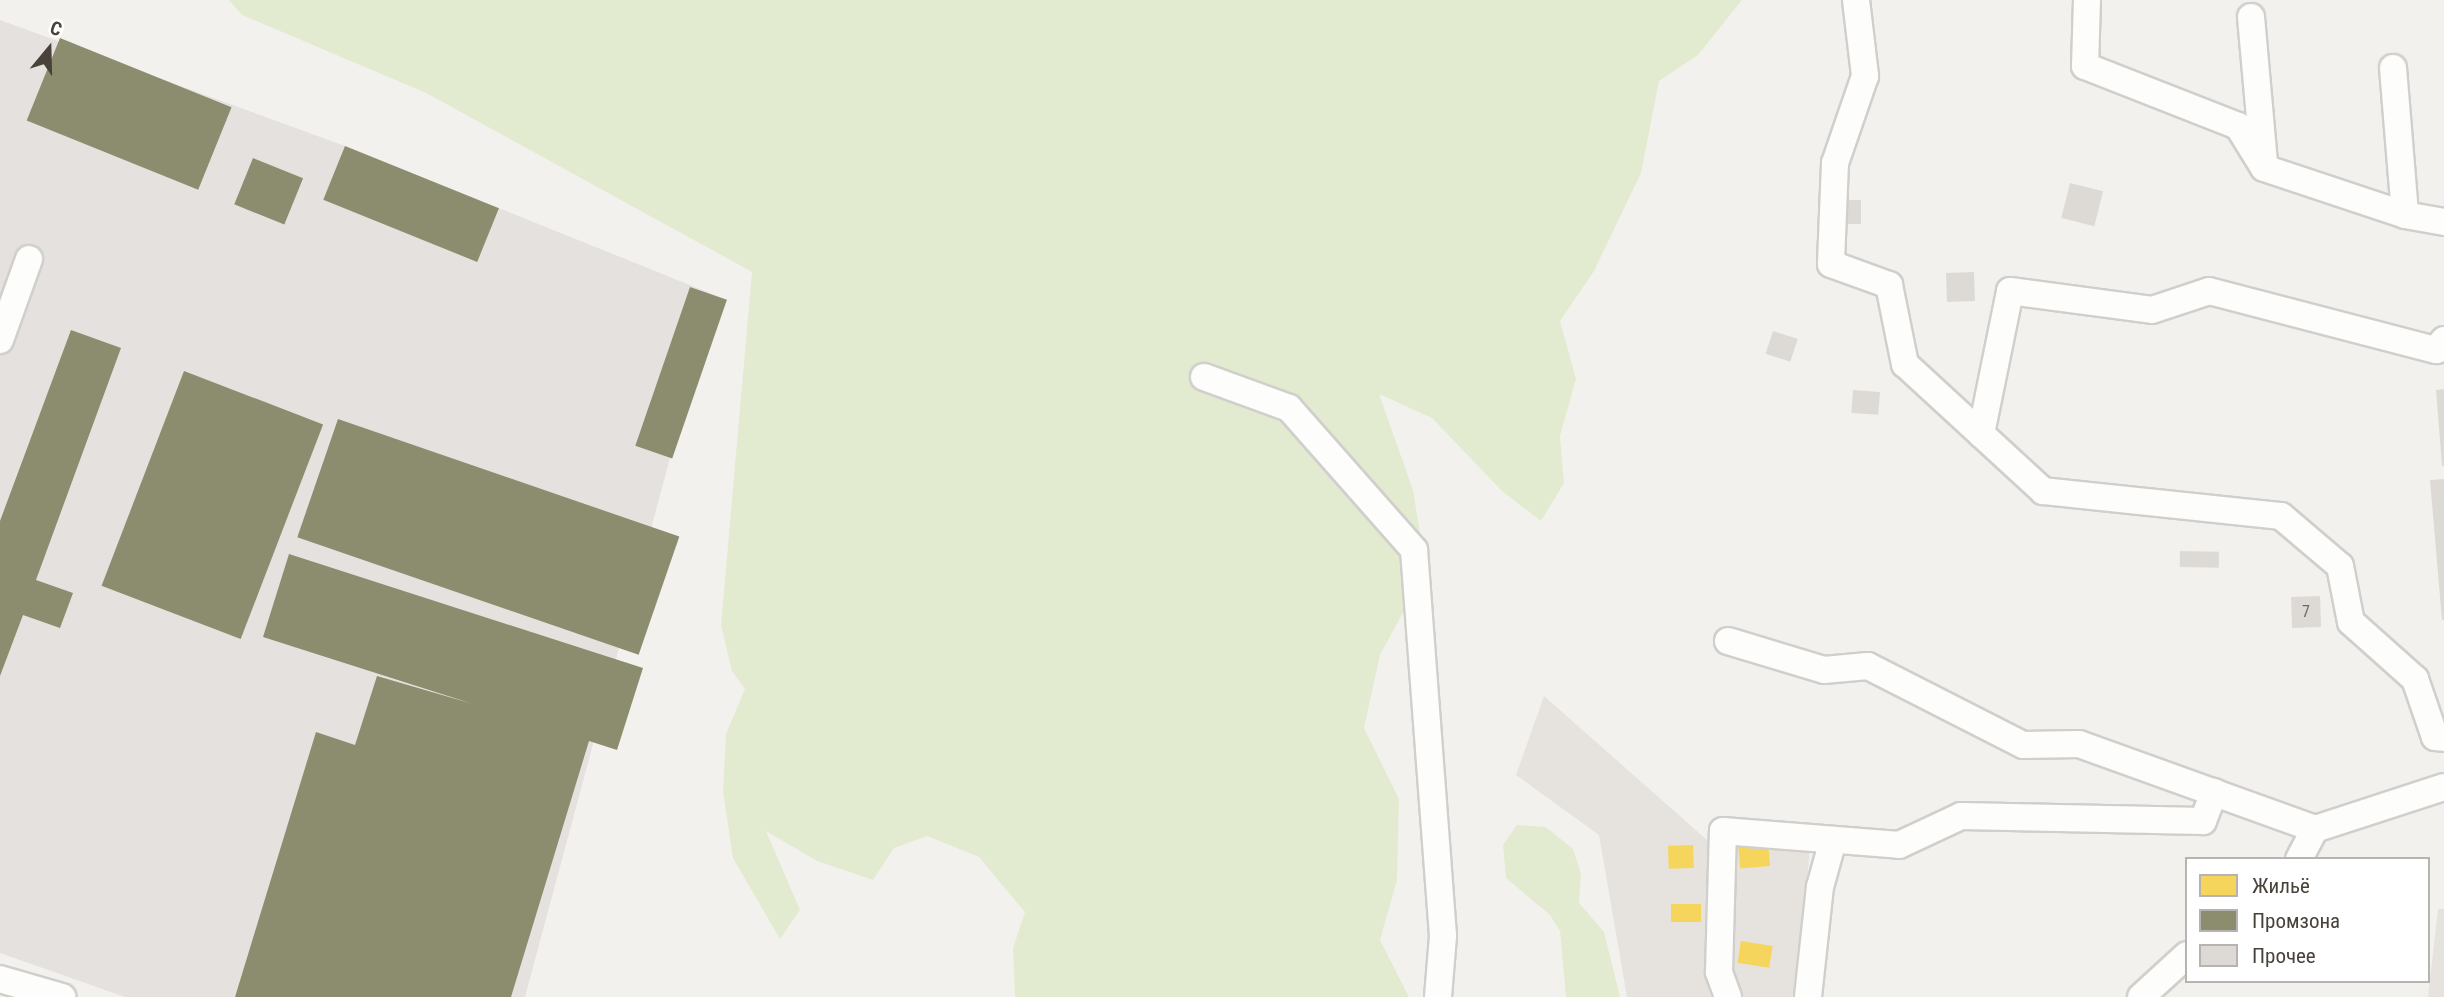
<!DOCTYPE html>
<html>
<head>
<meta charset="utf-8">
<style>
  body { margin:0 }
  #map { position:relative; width:2444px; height:997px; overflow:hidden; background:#f3f1ee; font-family:"Roboto Condensed",sans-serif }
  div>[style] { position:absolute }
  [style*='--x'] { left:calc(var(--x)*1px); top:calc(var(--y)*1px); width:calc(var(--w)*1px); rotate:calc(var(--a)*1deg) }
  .residential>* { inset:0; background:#e6e2dd }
  .industrial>* { inset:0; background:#e5e1de }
  .green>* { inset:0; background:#e2ebd0 }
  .homes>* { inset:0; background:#f6d55c; transform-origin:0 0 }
  .industry>* { inset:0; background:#8c8c6e; transform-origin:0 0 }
  .building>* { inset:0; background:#dddad6; transform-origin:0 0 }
  .roads { filter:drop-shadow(2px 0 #d1cfcc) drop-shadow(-2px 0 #d1cfcc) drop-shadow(0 2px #d1cfcc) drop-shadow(0 -2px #d1cfcc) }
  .minor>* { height:26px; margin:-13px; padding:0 13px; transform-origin:13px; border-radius:13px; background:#fdfdfc }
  span { translate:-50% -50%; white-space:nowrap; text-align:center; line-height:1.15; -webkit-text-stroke:7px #fff; paint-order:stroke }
  .number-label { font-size:16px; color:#6f6962 }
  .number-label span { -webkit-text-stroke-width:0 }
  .legend { position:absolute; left:2185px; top:857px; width:245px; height:126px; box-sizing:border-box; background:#fff; border:2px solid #b6b3b0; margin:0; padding:9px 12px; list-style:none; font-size:21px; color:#49423a }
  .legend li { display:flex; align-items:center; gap:14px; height:35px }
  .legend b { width:35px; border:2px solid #b6b3b0 }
  .north { position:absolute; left:14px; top:14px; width:70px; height:70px; -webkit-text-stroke:5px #fff; paint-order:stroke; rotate:19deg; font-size:19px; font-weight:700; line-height:28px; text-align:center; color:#49423a }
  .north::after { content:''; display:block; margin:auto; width:24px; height:32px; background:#49423a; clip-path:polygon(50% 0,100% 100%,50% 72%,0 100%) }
</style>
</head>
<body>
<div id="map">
  <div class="residential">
    <div style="clip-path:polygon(1544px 696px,1707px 840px,1708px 988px,1711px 997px,1627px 997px,1599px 835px,1516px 775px)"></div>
    <div style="clip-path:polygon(1731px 838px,1810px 845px,1798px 997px,1735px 997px,1726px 968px)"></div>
    <div style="clip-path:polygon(2438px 909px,2444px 909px,2444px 997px,2428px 997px)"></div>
  </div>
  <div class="industrial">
    <div style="clip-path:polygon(0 20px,345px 146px,727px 300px,670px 458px,525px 997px,125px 997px,0 953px)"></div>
  </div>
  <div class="green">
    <div style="clip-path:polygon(229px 0,1742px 0,1698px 55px,1659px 81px,1641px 173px,1594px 271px,1560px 321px,1576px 379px,1560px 436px,1564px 483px,1541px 521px,1502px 491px,1432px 418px,1379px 394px,1413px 490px,1426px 570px,1380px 655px,1364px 728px,1399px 799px,1397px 880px,1380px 940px,1409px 997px,1015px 997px,1013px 948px,1025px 912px,979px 857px,927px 836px,894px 848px,873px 880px,817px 861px,766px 831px,800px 910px,780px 939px,733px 858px,723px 792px,726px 734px,745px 689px,732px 671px,721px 625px,752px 272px,426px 93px,242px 15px)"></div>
    <div style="clip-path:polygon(1517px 825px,1546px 827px,1573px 849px,1581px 874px,1579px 903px,1604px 932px,1620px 997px,1566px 997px,1560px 931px,1550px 915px,1506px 878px,1503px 845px)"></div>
  </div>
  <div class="homes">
    <div style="left:1768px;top:842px;width:24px;height:30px;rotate:85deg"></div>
    <div style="left:1693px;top:845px;width:23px;height:25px;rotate:88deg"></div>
    <div style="left:1701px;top:904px;width:18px;height:30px;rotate:90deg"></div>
    <div style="left:1741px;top:941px;width:32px;height:22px;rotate:9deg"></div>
  </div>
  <div class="industry">
    <div style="left:60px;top:38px;width:185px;height:89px;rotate:22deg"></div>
    <div style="left:345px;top:146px;width:166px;height:58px;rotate:22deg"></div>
    <div style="left:253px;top:158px;width:54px;height:50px;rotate:22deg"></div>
    <div style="left:690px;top:287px;width:39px;height:168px;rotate:19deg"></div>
    <div style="clip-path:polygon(71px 330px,121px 348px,36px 580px,73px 593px,60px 628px,23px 615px,0 676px,0 521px)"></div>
    <div style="left:184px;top:371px;width:149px;height:230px;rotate:21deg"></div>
    <div style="left:338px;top:419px;width:361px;height:125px;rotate:19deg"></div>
    <div style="clip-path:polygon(289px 554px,643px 668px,617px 750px,589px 741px,511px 997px,235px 997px,316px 732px,355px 745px,377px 676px,473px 704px,263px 637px)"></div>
  </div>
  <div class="building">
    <div style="left:2070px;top:183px;width:34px;height:36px;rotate:14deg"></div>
    <div style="left:1839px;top:200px;width:22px;height:24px"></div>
    <div style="left:1974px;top:272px;width:29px;height:28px;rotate:88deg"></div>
    <div style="left:1773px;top:331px;width:26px;height:24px;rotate:18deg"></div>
    <div style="clip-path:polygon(2444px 389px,2444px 466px,2442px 466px,2436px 390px)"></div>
    <div style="left:1853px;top:390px;width:27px;height:23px;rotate:4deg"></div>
    <div style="clip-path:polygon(2444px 479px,2444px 620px,2442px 620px,2430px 480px)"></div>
    <div style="left:2180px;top:551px;width:39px;height:16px;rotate:1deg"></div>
    <div style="left:2320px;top:596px;width:31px;height:29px;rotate:88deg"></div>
  </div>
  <div class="roads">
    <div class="minor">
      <div style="--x:1856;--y:0;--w:77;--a:83.2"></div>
      <div style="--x:1865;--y:76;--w:92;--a:109"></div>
      <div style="--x:1835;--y:163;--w:101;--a:92.3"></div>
      <div style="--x:1831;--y:264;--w:62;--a:19.9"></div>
      <div style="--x:1889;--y:285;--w:81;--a:78.6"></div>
      <div style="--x:1905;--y:364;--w:188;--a:42.6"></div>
      <div style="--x:2043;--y:491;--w:239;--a:6"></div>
      <div style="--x:2281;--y:516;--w:77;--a:40.3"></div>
      <div style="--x:2340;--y:566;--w:57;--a:78.9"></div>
      <div style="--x:2351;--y:622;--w:86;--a:41.7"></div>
      <div style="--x:2415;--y:679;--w:61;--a:71"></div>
      <div style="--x:2435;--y:737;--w:9;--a:6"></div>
      <div style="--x:2087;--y:0;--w:66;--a:91.7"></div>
      <div style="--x:2085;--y:66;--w:164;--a:21.4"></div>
      <div style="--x:2238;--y:126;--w:49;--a:58.2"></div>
      <div style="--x:2264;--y:168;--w:149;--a:18.4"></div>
      <div style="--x:2405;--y:215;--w:40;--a:10"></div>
      <div style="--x:2251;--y:17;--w:146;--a:84.9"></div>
      <div style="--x:2393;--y:68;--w:147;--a:85.3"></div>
      <div style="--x:0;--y:340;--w:86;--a:-70.3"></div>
      <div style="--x:1204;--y:377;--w:90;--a:20"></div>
      <div style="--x:1289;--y:408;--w:189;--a:48.6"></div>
      <div style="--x:1414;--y:550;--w:387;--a:85.7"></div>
      <div style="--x:1443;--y:936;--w:61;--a:94.7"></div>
      <div style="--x:1981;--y:434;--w:146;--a:-78.5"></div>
      <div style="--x:2010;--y:291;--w:143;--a:7.6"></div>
      <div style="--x:2152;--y:310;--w:60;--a:-18.4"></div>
      <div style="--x:2209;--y:291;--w:235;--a:14.6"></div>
      <div style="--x:2436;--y:350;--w:13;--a:-51"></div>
      <div style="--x:1728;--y:641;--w:100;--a:16.8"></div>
      <div style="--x:1824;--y:670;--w:44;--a:-5.2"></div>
      <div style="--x:1868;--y:666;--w:174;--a:27"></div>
      <div style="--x:2023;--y:745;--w:56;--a:-1"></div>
      <div style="--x:2079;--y:744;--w:251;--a:19.8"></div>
      <div style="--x:2315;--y:829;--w:136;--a:-18"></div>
      <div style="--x:2299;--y:859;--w:34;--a:-62"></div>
      <div style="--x:0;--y:979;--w:65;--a:16.2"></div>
      <div style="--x:1728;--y:997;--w:27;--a:-110"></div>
      <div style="--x:1719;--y:972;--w:141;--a:-88.4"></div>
      <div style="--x:1723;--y:831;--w:177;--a:4.5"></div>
      <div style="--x:1899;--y:845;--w:68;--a:-25.1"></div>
      <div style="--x:1961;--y:816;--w:242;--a:1.2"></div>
      <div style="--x:2203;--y:821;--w:31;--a:-69"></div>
      <div style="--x:1808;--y:997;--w:111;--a:-83.8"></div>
      <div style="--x:1820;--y:887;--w:49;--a:-74.5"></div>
      <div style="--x:2141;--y:997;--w:62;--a:-42.4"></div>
    </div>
  </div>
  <div class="number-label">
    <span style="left:2306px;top:612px">7</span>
  </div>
  <ul class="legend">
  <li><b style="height:19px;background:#f6d55c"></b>Жильё</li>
  <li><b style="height:19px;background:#8c8c6e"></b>Промзона</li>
  <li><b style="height:19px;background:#dddad6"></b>Прочее</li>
  </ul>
  <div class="north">С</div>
</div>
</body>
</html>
